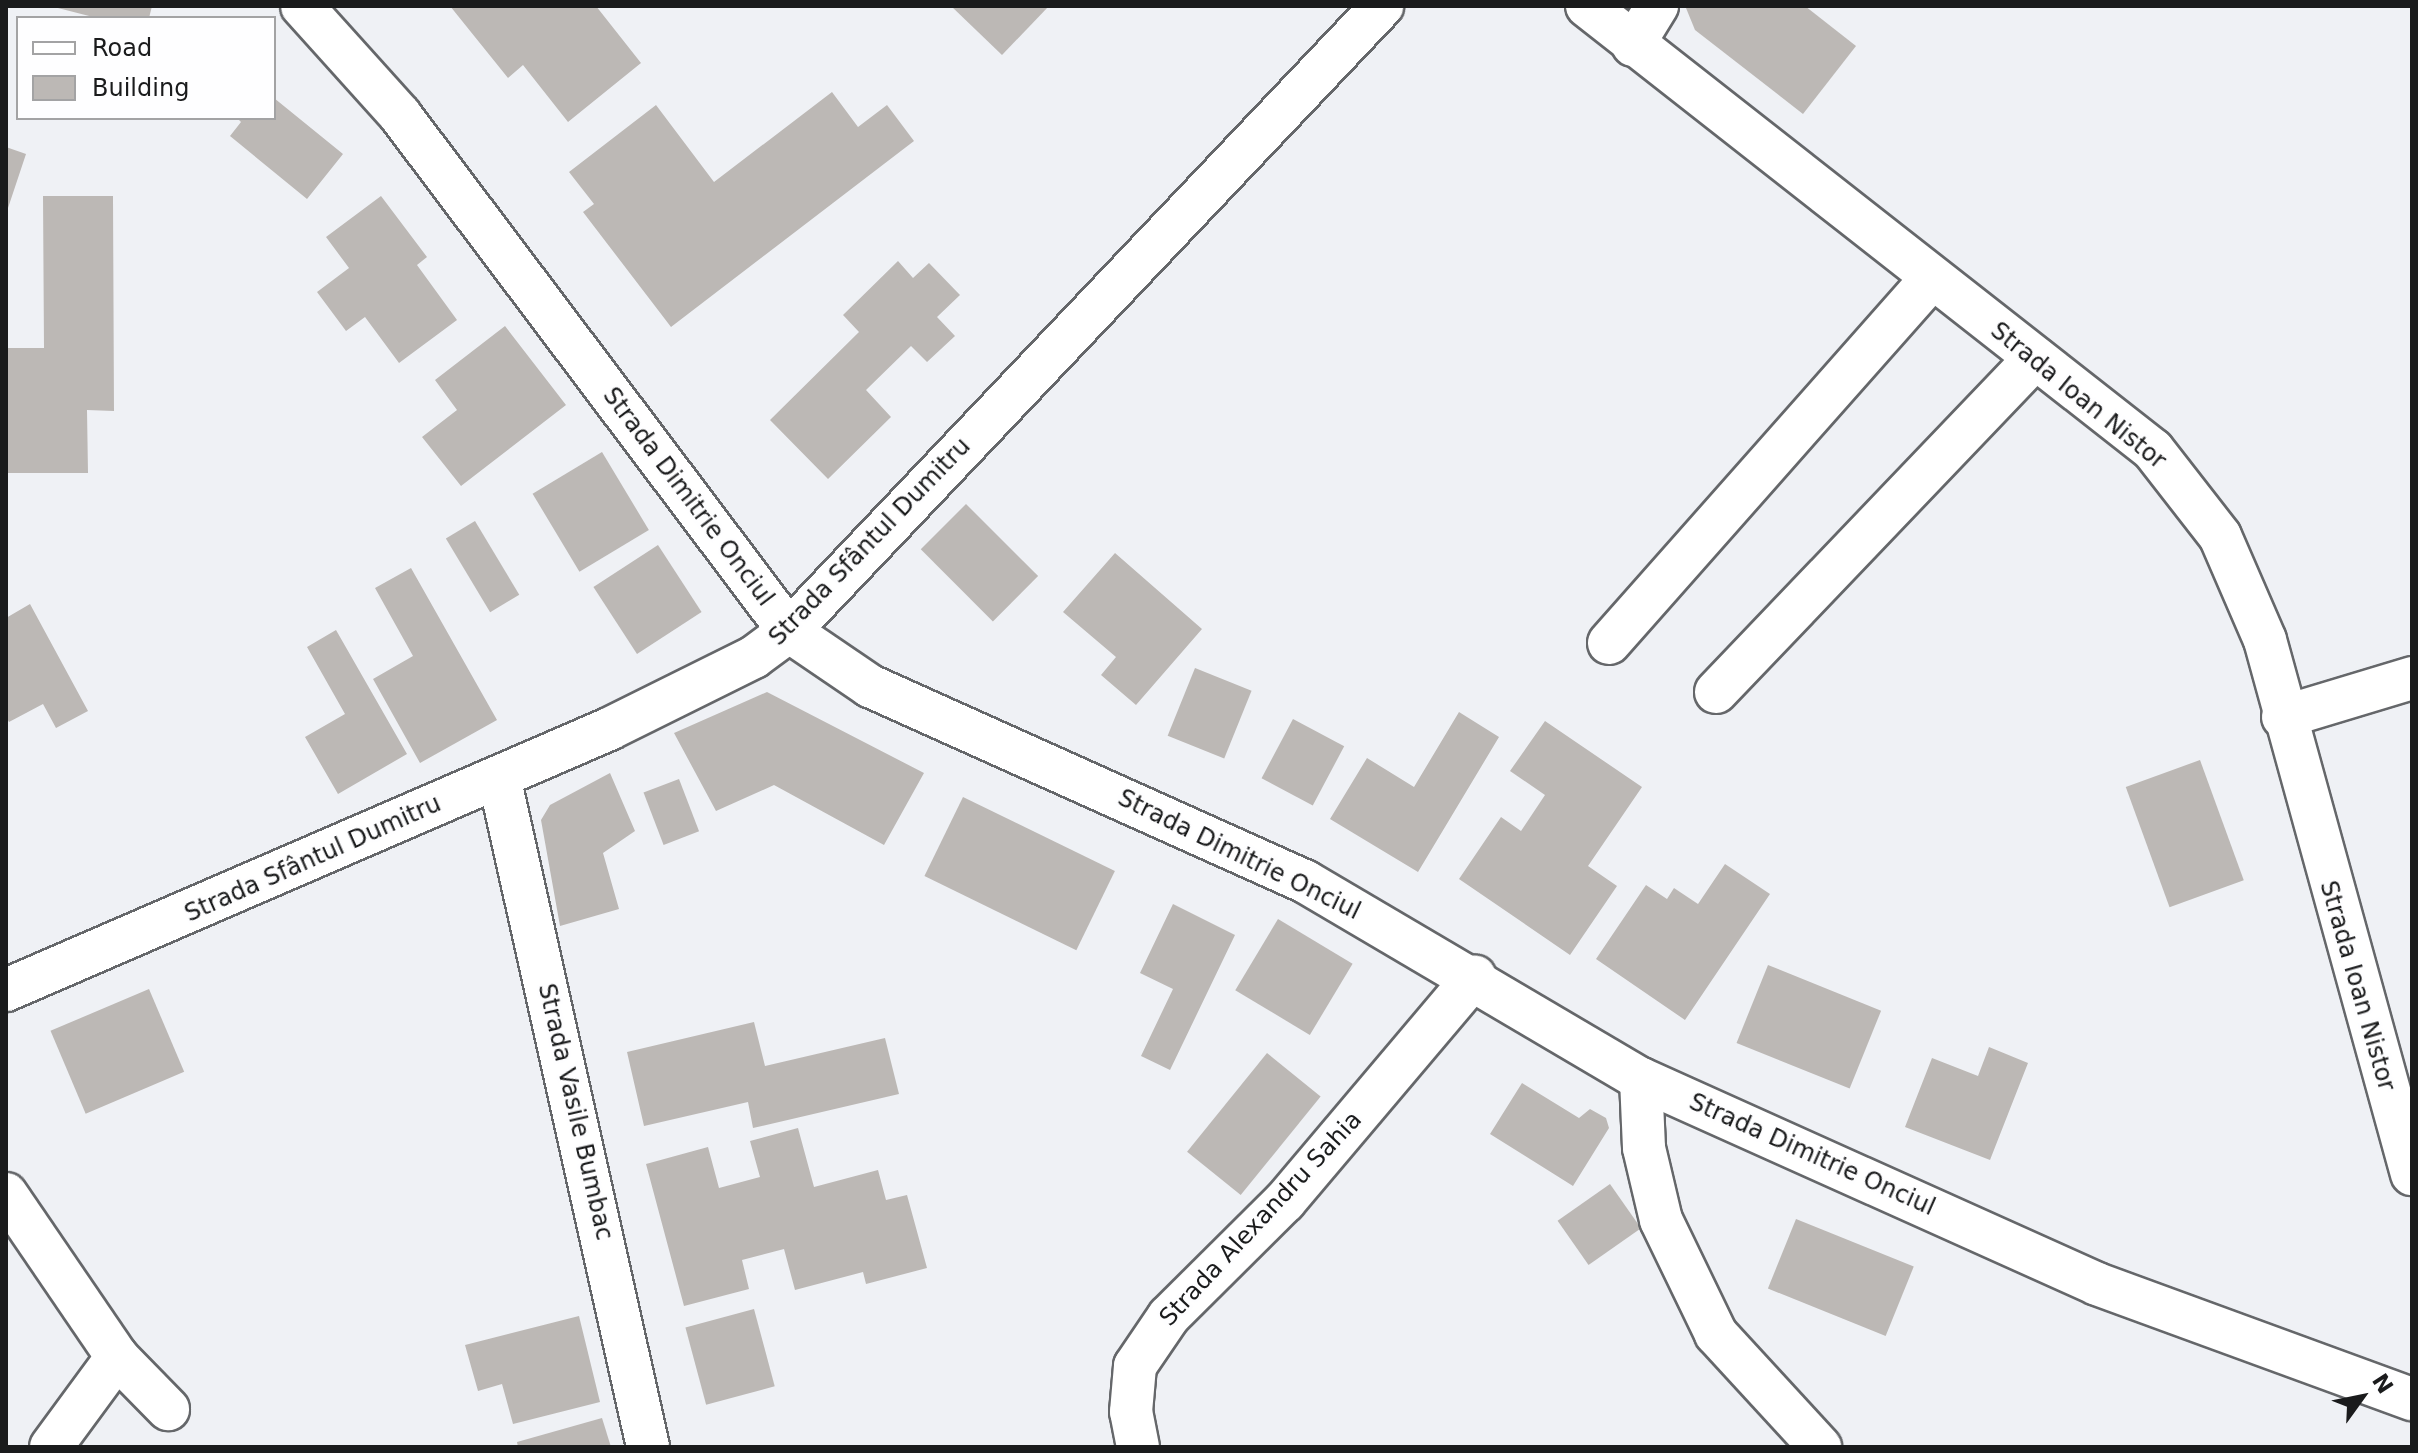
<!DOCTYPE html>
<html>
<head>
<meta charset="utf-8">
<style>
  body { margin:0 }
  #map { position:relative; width:2418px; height:1453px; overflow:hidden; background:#eff1f5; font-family:"DejaVu Sans",sans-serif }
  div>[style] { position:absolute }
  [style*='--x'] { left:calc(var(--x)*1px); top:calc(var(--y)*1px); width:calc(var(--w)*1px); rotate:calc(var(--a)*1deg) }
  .building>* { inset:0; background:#bcb8b5; transform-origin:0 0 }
  .roads { filter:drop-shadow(2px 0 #65676a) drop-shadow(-2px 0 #65676a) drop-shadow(0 2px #65676a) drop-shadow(0 -2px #65676a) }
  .minor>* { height:42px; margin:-21px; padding:0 21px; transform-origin:21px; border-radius:21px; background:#fff }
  span { translate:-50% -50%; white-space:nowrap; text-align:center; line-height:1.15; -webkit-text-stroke:6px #fefeff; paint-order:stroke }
  .street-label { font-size:24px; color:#1a1b1c }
  .frame { position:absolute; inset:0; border:8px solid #1a1b1c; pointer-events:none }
  .legend { position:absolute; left:16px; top:16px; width:260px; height:104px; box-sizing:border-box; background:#fefeff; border:2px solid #a3a3a4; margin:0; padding:10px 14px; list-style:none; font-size:24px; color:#1a1b1c }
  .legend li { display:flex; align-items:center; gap:16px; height:40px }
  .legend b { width:40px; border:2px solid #a3a3a4 }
  .north { position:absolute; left:2322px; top:1357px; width:80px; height:80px; -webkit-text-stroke:6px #fefeff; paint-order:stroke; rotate:57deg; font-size:22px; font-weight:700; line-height:32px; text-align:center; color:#1a1b1c }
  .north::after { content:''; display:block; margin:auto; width:28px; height:36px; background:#1a1b1c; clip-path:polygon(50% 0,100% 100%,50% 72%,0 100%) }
</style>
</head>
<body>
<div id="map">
  <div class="building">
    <div style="clip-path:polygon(152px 6px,149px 18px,97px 18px,54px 7px)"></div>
    <div style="clip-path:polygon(450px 6px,596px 6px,641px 63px,568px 122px,523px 65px,508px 78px)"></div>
    <div style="clip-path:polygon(951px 6px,1049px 6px,1002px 55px)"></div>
    <div style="clip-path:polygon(1805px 6px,1856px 46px,1803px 114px,1695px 30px,1686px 8px)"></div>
    <div style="clip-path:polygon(832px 92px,858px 127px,887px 105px,914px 141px,671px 327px,583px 212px,594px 204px,569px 172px,656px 105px,714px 182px)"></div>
    <div style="clip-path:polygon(274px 98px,343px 154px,307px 199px,230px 136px,241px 122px,237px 118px,274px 118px)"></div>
    <div style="clip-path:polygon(6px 147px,26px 154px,7px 211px,6px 211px)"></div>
    <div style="clip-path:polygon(43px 196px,113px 196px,114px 411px,87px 410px,88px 473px,6px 473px,6px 348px,44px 348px)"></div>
    <div style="clip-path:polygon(381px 196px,427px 257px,417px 265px,457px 320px,399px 363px,365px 317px,346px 331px,317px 292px,349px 268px,326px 237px)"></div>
    <div style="clip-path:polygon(898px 261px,913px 278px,929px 263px,960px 295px,937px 317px,955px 336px,927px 362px,911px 346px,866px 390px,891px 417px,828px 479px,770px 420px,859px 332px,843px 315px)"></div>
    <div style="clip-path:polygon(505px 326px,566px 405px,461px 486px,422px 437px,457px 410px,435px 380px)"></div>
    <div style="left:602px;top:452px;width:91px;height:81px;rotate:59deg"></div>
    <div style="left:966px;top:504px;width:102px;height:64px;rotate:45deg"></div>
    <div style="left:475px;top:521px;width:86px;height:34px;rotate:59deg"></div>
    <div style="left:658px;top:545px;width:80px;height:77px;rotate:57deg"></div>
    <div style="clip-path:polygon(1115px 553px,1202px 629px,1136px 705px,1101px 675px,1116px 657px,1063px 612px)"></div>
    <div style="clip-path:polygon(411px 568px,497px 720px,420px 763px,373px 679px,413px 656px,375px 588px)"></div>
    <div style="clip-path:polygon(30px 604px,88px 711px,56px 728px,43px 704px,9px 722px,6px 717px,6px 618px)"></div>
    <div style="clip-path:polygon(336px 630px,407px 754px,338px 794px,305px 737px,345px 714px,307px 647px)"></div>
    <div style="left:1195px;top:668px;width:61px;height:73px;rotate:22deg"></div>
    <div style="clip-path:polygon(767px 692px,924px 773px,884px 845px,774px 785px,716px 811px,674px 733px)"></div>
    <div style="clip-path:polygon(1459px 712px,1499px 737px,1418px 872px,1330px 819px,1367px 758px,1414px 787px)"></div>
    <div style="left:1293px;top:719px;width:58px;height:67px;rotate:28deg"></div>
    <div style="clip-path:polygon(1545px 721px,1642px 787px,1588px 866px,1617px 886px,1570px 955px,1459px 879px,1501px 817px,1521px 831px,1545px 795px,1510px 771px)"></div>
    <div style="left:2200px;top:760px;width:128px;height:79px;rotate:70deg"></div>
    <div style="clip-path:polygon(610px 773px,635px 831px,603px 853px,619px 909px,560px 926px,541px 820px,550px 805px)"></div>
    <div style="left:679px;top:779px;width:56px;height:38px;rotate:69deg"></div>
    <div style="left:963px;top:797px;width:169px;height:88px;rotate:26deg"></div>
    <div style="clip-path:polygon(1725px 864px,1770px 894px,1685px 1020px,1596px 959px,1646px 885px,1667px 899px,1674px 888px,1698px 904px)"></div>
    <div style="clip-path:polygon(1173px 904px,1235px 935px,1170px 1070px,1141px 1056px,1173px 989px,1140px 973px)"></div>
    <div style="left:1278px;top:919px;width:87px;height:83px;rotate:31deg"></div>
    <div style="left:1768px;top:965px;width:122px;height:84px;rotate:22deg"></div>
    <div style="left:149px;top:989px;width:90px;height:107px;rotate:67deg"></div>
    <div style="clip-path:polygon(754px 1022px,765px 1066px,885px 1038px,899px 1094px,753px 1128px,748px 1102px,644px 1126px,627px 1052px)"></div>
    <div style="clip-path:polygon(1989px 1047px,2028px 1063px,1990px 1160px,1905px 1127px,1932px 1058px,1978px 1076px)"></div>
    <div style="left:1267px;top:1053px;width:69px;height:127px;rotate:39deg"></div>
    <div style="clip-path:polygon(1522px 1083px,1579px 1118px,1590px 1109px,1606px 1118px,1609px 1128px,1573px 1186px,1490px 1134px)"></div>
    <div style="clip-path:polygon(798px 1128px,814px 1187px,878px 1170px,886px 1200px,907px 1195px,927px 1268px,866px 1284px,863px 1272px,795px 1290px,784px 1249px,742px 1260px,749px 1289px,684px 1306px,646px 1164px,708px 1147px,719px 1188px,760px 1177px,750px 1141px)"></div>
    <div style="left:1610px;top:1184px;width:54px;height:64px;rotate:55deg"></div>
    <div style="left:1796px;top:1219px;width:127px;height:75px;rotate:22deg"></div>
    <div style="left:754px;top:1309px;width:80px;height:71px;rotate:75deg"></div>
    <div style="clip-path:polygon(579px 1316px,600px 1402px,513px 1424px,502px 1384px,478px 1391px,465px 1345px)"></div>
    <div style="clip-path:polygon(602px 1418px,611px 1447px,518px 1447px,517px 1442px)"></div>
  </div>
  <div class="roads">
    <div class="minor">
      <div style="--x:302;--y:6;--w:147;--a:48"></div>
      <div style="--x:400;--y:115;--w:646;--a:52.99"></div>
      <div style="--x:789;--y:631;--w:98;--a:34.2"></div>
      <div style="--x:870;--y:686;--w:478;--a:24.2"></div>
      <div style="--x:1306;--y:882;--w:389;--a:30.5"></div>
      <div style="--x:1641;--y:1079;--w:500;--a:24.2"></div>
      <div style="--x:2097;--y:1284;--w:335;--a:20.1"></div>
      <div style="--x:1587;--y:6;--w:719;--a:38.11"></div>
      <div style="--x:2153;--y:450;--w:109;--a:52.1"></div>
      <div style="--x:2220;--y:536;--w:113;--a:66.6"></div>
      <div style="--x:2265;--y:640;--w:554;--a:74.61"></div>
      <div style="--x:1633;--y:45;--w:46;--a:-58.4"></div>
      <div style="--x:1609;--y:643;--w:485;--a:-48.5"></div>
      <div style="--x:1716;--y:692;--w:462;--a:-46.3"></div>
      <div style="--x:2283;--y:717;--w:135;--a:-16.8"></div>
      <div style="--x:499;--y:777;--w:686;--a:77.46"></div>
      <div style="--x:6;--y:990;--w:657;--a:-23.4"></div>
      <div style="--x:609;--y:729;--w:162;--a:-26.4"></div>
      <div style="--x:754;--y:657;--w:44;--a:-36.6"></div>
      <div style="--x:789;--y:631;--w:862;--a:-46.5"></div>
      <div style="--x:1641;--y:1079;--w:69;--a:87.5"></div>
      <div style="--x:1644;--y:1148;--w:74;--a:76.7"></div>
      <div style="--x:1661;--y:1220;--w:127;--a:64.2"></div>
      <div style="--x:1716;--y:1334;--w:154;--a:47.4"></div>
      <div style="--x:6;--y:1194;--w:197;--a:55.7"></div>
      <div style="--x:117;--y:1357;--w:73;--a:45.6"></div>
      <div style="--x:51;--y:1447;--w:112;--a:-53.7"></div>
      <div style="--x:1138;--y:1447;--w:36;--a:-101"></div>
      <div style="--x:1131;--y:1412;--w:46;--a:-85"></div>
      <div style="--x:1135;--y:1366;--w:60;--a:-55.8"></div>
      <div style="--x:1169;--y:1316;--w:163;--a:-44.8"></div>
      <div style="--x:1285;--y:1201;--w:294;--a:-49.8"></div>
    </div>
  </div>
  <div class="street-label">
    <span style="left:2078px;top:396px;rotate:39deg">Strada Ioan Nistor</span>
    <span style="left:688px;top:497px;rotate:53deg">Strada Dimitrie Onciul</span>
    <span style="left:870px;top:542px;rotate:-46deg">Strada Sfântul Dumitru</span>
    <span style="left:1239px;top:855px;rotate:26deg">Strada Dimitrie Onciul</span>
    <span style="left:313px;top:859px;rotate:-24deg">Strada Sfântul Dumitru</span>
    <span style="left:2357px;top:986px;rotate:74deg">Strada Ioan Nistor</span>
    <span style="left:575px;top:1112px;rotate:77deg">Strada Vasile Bumbac</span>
    <span style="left:1812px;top:1155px;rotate:24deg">Strada Dimitrie Onciul</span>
    <span style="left:1261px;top:1219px;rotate:-47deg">Strada Alexandru Sahia</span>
  </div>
  <div class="frame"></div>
  <ul class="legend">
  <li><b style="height:10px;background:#fff"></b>Road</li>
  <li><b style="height:22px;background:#bcb8b5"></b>Building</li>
  </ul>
  <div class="north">N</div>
</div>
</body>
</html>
